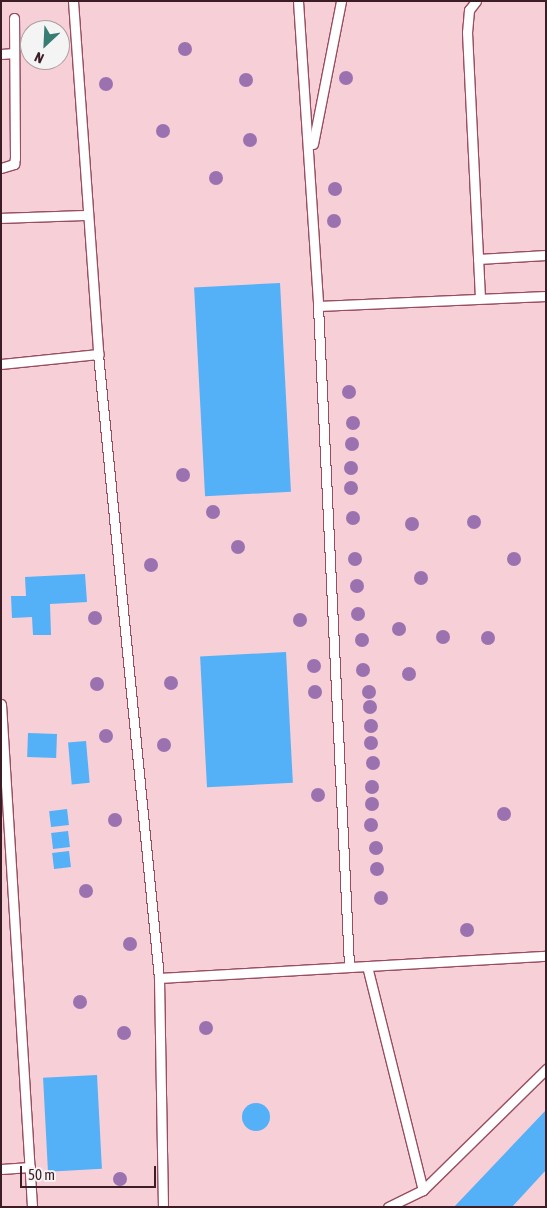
<!DOCTYPE html>
<html>
<head>
<meta charset="utf-8">
<style>
  body { margin:0 }
  #map { position:relative; width:547px; height:1208px; overflow:hidden; background:#f4e1e5; font-family:"Asap Condensed",sans-serif }
  div>[style] { position:absolute }
  [style*='--x'] { left:calc(var(--x)*1px); top:calc(var(--y)*1px); width:calc(var(--w)*1px); rotate:calc(var(--a)*1deg) }
  .built>* { inset:0; background:#f6cfd7 }
  .building>* { inset:0; background:#54b0f7; transform-origin:0 0 }
  .round { border-radius:50% }
  .roads { filter:drop-shadow(1px 0 #984d61) drop-shadow(-1px 0 #984d61) drop-shadow(0 1px #984d61) drop-shadow(0 -1px #984d61) }
  .lane>* { height:9px; margin:-4.5px; padding:0 4.5px; transform-origin:4.5px; border-radius:4.5px; background:#fff }
  .trees>* { width:14px; height:14px; margin:-7px; border-radius:50%; background:#9b72af }
  span { translate:-50% -50%; white-space:nowrap; text-align:center; line-height:1.15; -webkit-text-stroke:5px #f4f4f4; paint-order:stroke }
  .frame { position:absolute; inset:0; border:2px solid #3d1d25; pointer-events:none }
  .north { position:absolute; left:20px; top:20px; width:50px; height:50px; box-sizing:border-box; background:#f4f4f4; border:1px solid #ab9ea1; border-radius:50%; rotate:205deg; font-size:14px; font-weight:700; line-height:20px; text-align:center; color:#3d1d25 }
  .north::after { content:''; display:block; margin:auto; width:18px; height:22px; background:#377d74; clip-path:polygon(50% 0,100% 100%,50% 72%,0 100%) }
  .scale { position:absolute; left:20px; top:1166px; width:136px; height:22px; box-sizing:border-box; border:2px solid #3d1d25; border-top:0; padding-left:6px; font-size:15px; line-height:18px; white-space:nowrap; color:#3d1d25; -webkit-text-stroke:4px #f4f4f4; paint-order:stroke }
</style>
</head>
<body>
<div id="map">
  <div class="built">
    <div style="clip-path:polygon(evenodd,1px 1px,546px 1px,546px 1207px,1px 1207px,1px 1px,30px 30px,60px 30px,60px 60px,30px 60px,30px 30px)"></div>
  </div>
  <div class="building">
    <div style="left:280px;top:283px;width:209px;height:86px;rotate:87deg"></div>
    <div style="clip-path:polygon(85px 574px,87px 602px,50px 604px,51px 635px,33px 635px,32px 617px,12px 618px,11px 596px,26px 596px,25px 577px)"></div>
    <div style="left:286px;top:652px;width:131px;height:86px;rotate:87deg"></div>
    <div style="left:28px;top:733px;width:29px;height:24px;rotate:2deg"></div>
    <div style="left:86px;top:741px;width:42px;height:18px;rotate:85deg"></div>
    <div style="left:67px;top:809px;width:16px;height:18px;rotate:83deg"></div>
    <div style="left:68px;top:831px;width:16px;height:17px;rotate:83deg"></div>
    <div style="left:69px;top:851px;width:16px;height:17px;rotate:83deg"></div>
    <div style="left:97px;top:1075px;width:94px;height:54px;rotate:87deg"></div>
    <div class="round" style="left:242px;top:1103px;width:28px;height:28px"></div>
    <div style="clip-path:polygon(546px 1110px,546px 1170px,512px 1207px,454px 1207px)"></div>
  </div>
  <div class="roads">
    <div class="lane">
      <div style="--x:73;--y:1;--w:354;--a:85.9"></div>
      <div style="--x:98;--y:354;--w:627;--a:84.42"></div>
      <div style="--x:159;--y:978;--w:229;--a:89"></div>
      <div style="--x:298;--y:1;--w:306;--a:86.2"></div>
      <div style="--x:318;--y:306;--w:662;--a:87.31"></div>
      <div style="--x:476;--y:1;--w:11;--a:128"></div>
      <div style="--x:469;--y:10;--w:22;--a:95"></div>
      <div style="--x:467;--y:32;--w:266;--a:87.2"></div>
      <div style="--x:1;--y:54;--w:13;--a:-4"></div>
      <div style="--x:313;--y:144;--w:146;--a:-78.9"></div>
      <div style="--x:1;--y:168;--w:14;--a:-17"></div>
      <div style="--x:14;--y:164;--w:6;--a:-81"></div>
      <div style="--x:15;--y:158;--w:140;--a:-90.4"></div>
      <div style="--x:1;--y:218;--w:86;--a:-2"></div>
      <div style="--x:478;--y:259;--w:68;--a:-3.4"></div>
      <div style="--x:318;--y:306;--w:228;--a:-2.5"></div>
      <div style="--x:1;--y:364;--w:98;--a:-5.9"></div>
      <div style="--x:1;--y:704;--w:504;--a:86.47"></div>
      <div style="--x:367;--y:966;--w:231;--a:76"></div>
      <div style="--x:159;--y:978;--w:388;--a:-3.3"></div>
      <div style="--x:1;--y:1169;--w:29;--a:-4"></div>
      <div style="--x:388;--y:1207;--w:39;--a:-26"></div>
      <div style="--x:423;--y:1190;--w:173;--a:-44.5"></div>
    </div>
  </div>
  <div class="trees">
    <div style="left:185px;top:49px"></div>
    <div style="left:346px;top:78px"></div>
    <div style="left:246px;top:80px"></div>
    <div style="left:106px;top:84px"></div>
    <div style="left:163px;top:131px"></div>
    <div style="left:250px;top:140px"></div>
    <div style="left:216px;top:178px"></div>
    <div style="left:335px;top:189px"></div>
    <div style="left:334px;top:221px"></div>
    <div style="left:349px;top:392px"></div>
    <div style="left:353px;top:423px"></div>
    <div style="left:352px;top:444px"></div>
    <div style="left:351px;top:468px"></div>
    <div style="left:183px;top:475px"></div>
    <div style="left:351px;top:488px"></div>
    <div style="left:213px;top:512px"></div>
    <div style="left:353px;top:518px"></div>
    <div style="left:474px;top:522px"></div>
    <div style="left:412px;top:524px"></div>
    <div style="left:238px;top:547px"></div>
    <div style="left:355px;top:559px"></div>
    <div style="left:514px;top:559px"></div>
    <div style="left:151px;top:565px"></div>
    <div style="left:421px;top:578px"></div>
    <div style="left:357px;top:586px"></div>
    <div style="left:358px;top:614px"></div>
    <div style="left:95px;top:618px"></div>
    <div style="left:300px;top:620px"></div>
    <div style="left:399px;top:629px"></div>
    <div style="left:443px;top:637px"></div>
    <div style="left:488px;top:638px"></div>
    <div style="left:362px;top:640px"></div>
    <div style="left:314px;top:666px"></div>
    <div style="left:363px;top:670px"></div>
    <div style="left:409px;top:674px"></div>
    <div style="left:171px;top:683px"></div>
    <div style="left:97px;top:684px"></div>
    <div style="left:315px;top:692px"></div>
    <div style="left:369px;top:692px"></div>
    <div style="left:370px;top:707px"></div>
    <div style="left:371px;top:726px"></div>
    <div style="left:106px;top:736px"></div>
    <div style="left:371px;top:743px"></div>
    <div style="left:164px;top:745px"></div>
    <div style="left:373px;top:763px"></div>
    <div style="left:372px;top:787px"></div>
    <div style="left:318px;top:795px"></div>
    <div style="left:372px;top:804px"></div>
    <div style="left:504px;top:814px"></div>
    <div style="left:115px;top:820px"></div>
    <div style="left:371px;top:825px"></div>
    <div style="left:376px;top:848px"></div>
    <div style="left:377px;top:869px"></div>
    <div style="left:86px;top:891px"></div>
    <div style="left:381px;top:898px"></div>
    <div style="left:467px;top:930px"></div>
    <div style="left:130px;top:944px"></div>
    <div style="left:80px;top:1002px"></div>
    <div style="left:206px;top:1028px"></div>
    <div style="left:124px;top:1033px"></div>
    <div style="left:120px;top:1179px"></div>
  </div>
  <div class="frame"></div>
  <div class="north">N</div>
  <div class="scale">50 m</div>
</div>
</body>
</html>
